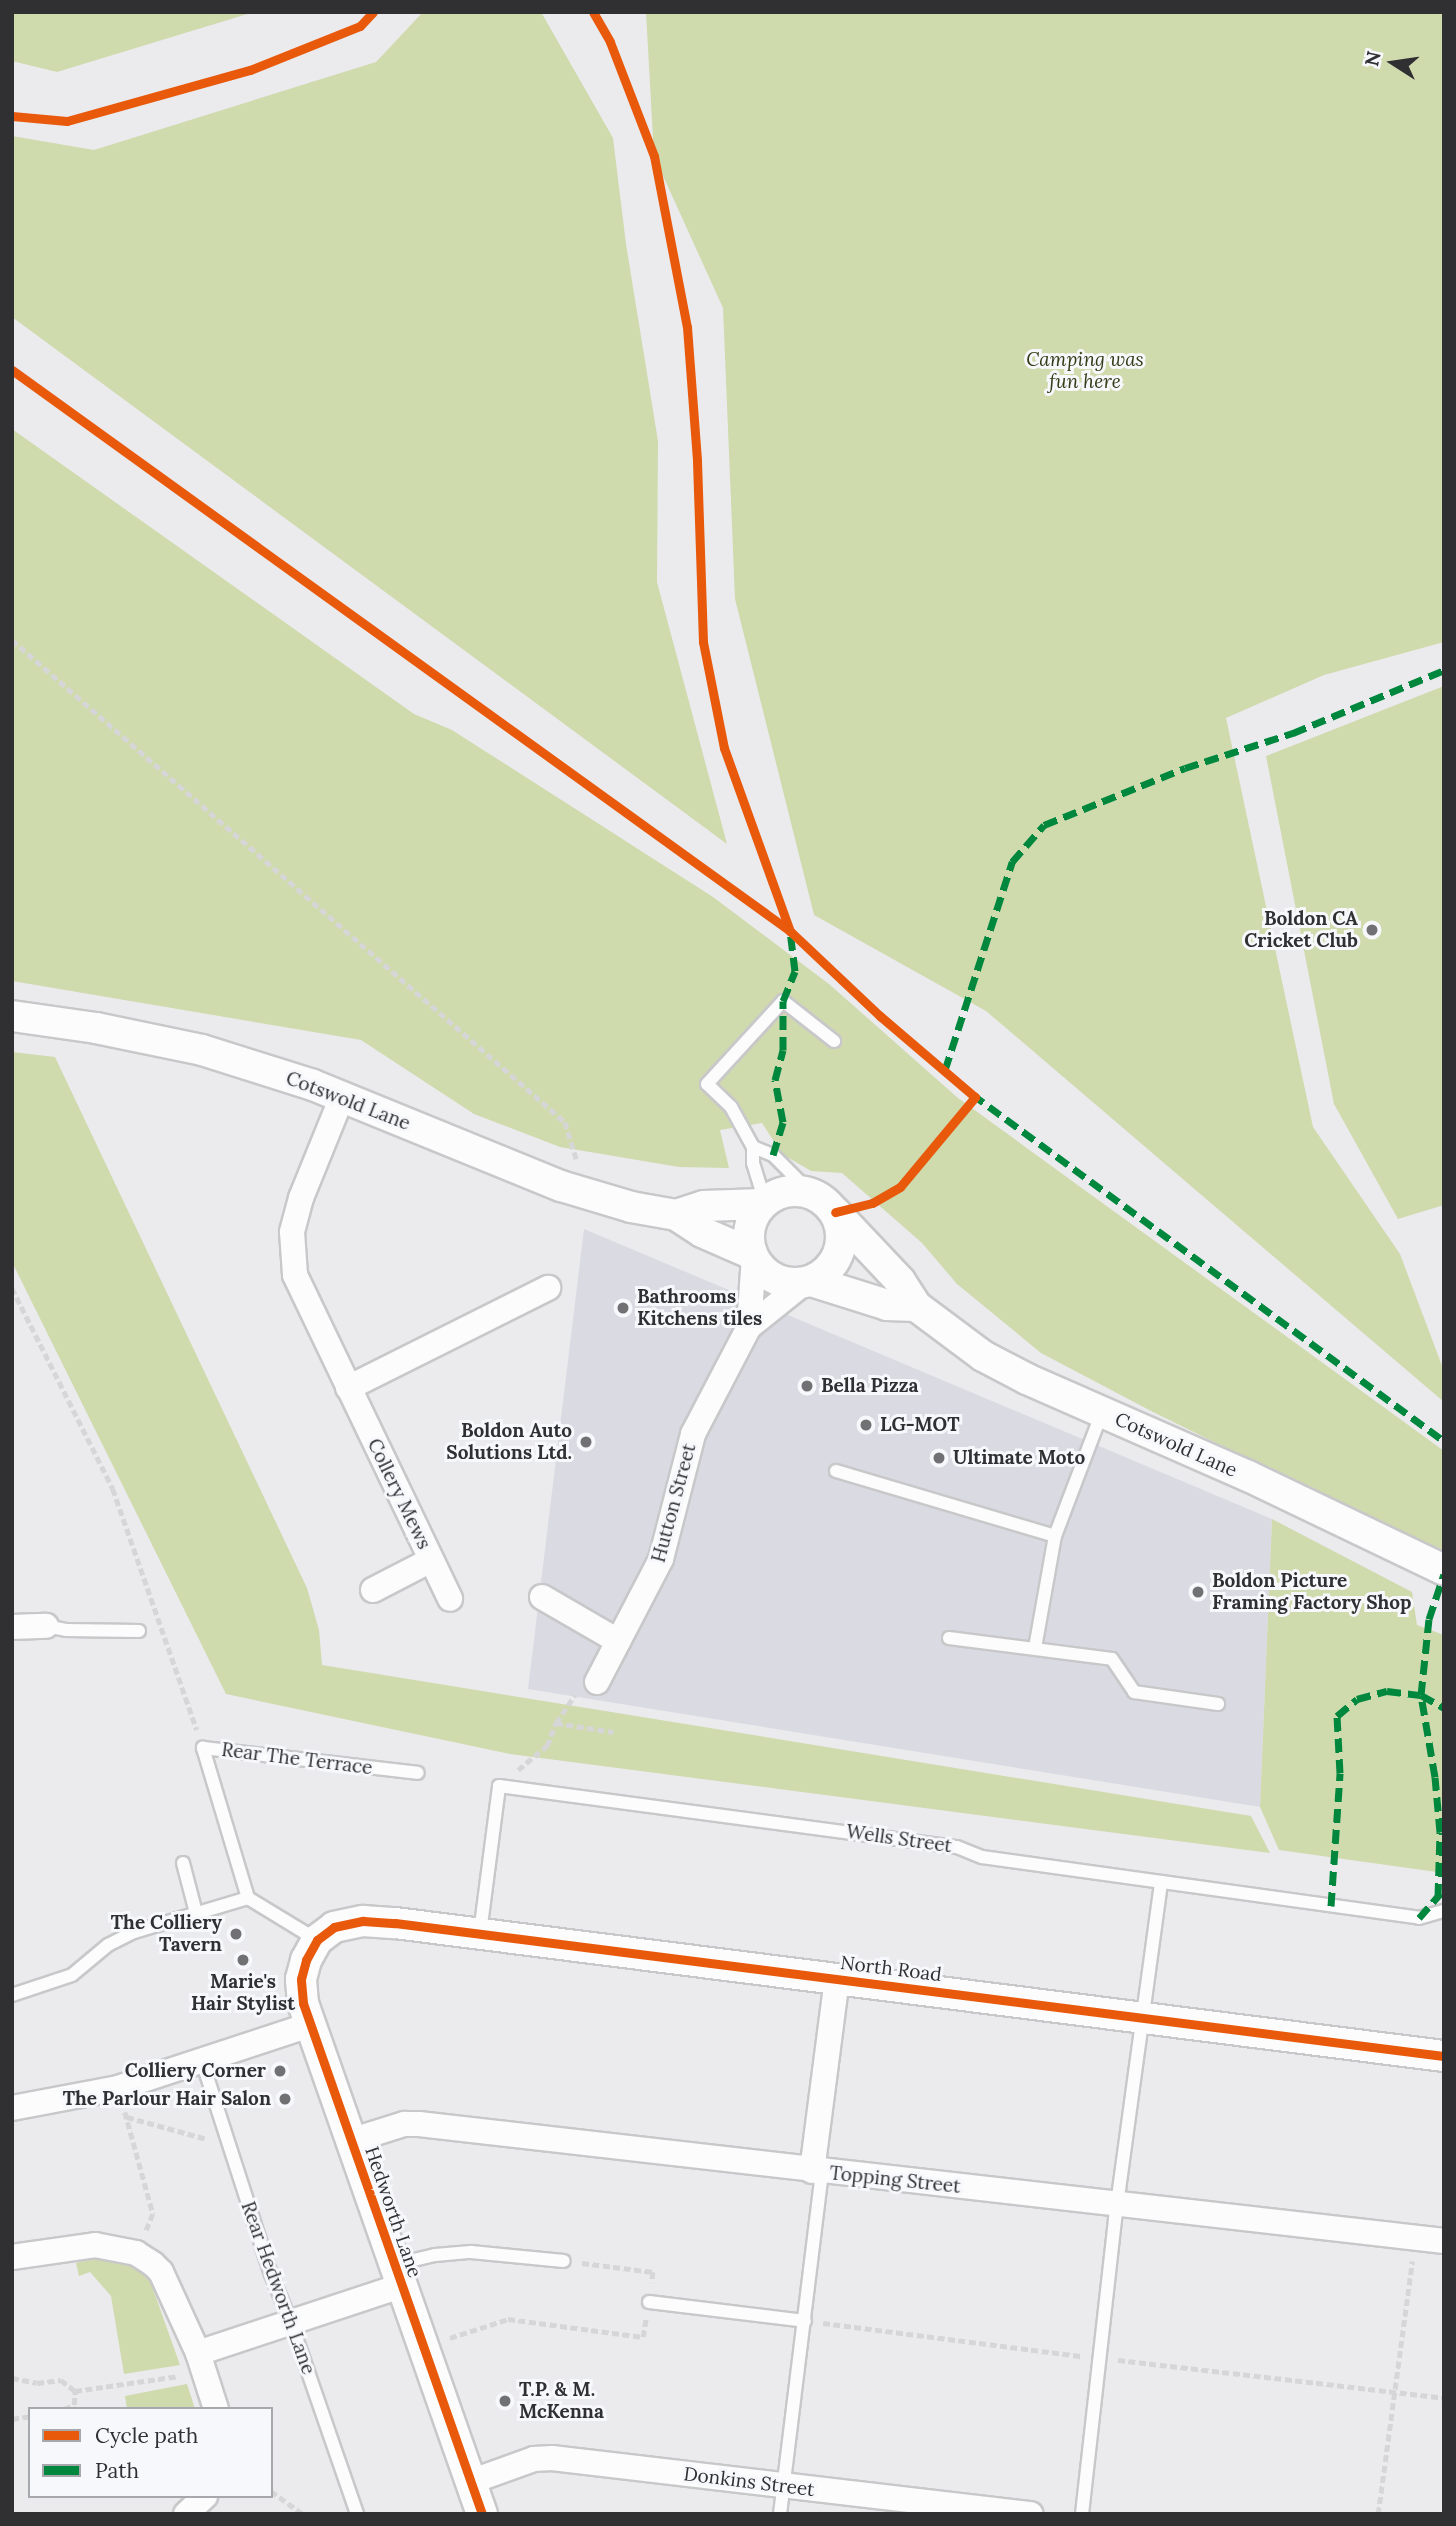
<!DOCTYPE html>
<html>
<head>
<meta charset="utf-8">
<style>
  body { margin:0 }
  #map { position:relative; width:1456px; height:2526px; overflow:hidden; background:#ebebee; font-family:Lora,serif }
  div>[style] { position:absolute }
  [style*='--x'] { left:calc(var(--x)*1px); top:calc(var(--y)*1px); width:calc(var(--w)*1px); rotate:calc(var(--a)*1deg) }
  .built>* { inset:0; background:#dadbe2 }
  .green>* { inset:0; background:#cfdaad }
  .path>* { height:4.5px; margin-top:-2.25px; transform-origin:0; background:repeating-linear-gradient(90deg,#d6d6d6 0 7px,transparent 0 10.5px) }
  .roads { filter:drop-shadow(2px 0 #c8c8ca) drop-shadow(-2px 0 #c8c8ca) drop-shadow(0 2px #c8c8ca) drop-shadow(0 -2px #c8c8ca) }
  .service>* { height:12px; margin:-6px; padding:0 6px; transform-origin:6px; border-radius:6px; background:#fcfcfc }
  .minor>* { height:24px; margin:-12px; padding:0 12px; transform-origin:12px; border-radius:12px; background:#fcfcfc }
  .tertiary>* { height:30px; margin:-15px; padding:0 15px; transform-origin:15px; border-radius:15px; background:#fcfcfc }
  .tertiary>.ring { margin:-15px; padding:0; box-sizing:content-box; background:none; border:30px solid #fcfcfc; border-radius:50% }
  .quiet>* { height:7px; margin-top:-3.5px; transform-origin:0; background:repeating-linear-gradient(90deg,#00873e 0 14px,transparent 0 21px) }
  .cycleway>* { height:9px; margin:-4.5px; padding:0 4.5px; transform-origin:4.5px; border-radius:4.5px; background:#e8590c }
  .dots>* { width:19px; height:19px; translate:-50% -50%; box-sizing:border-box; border:4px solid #f7f8fc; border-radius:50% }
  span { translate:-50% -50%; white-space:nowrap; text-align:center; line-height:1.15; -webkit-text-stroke:6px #f7f8fc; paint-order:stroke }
  .park-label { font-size:19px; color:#343c17; font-style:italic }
  .poi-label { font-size:19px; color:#303032; font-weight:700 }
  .right { translate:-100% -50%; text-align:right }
  .left { translate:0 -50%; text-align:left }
  .street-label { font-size:19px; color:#303032 }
  .frame { position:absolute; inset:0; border:14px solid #303032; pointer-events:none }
  .legend { position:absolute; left:28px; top:2407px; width:245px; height:91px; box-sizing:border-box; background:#f7f8fc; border:2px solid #a7a8ab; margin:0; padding:9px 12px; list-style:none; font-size:21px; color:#303032 }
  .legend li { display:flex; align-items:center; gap:14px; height:35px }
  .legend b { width:35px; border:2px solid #a7a8ab }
  .north { position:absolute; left:1358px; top:28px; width:70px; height:70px; -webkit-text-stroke:5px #f7f8fc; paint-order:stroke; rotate:282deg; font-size:19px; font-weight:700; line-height:28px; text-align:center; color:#303032 }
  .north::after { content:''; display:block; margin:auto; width:24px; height:32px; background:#303032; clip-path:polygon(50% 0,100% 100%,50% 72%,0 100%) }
</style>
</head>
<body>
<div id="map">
  <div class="built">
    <div style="clip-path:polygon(584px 1229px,1272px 1519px,1260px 1807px,528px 1689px)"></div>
  </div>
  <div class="green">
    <div style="clip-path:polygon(12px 12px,254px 12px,57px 72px,12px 61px)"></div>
    <div style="clip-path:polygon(423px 12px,541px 12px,613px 138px,626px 244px,658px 441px,657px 582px,727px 844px,12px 317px,12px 136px,94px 150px,376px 62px)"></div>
    <div style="clip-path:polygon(646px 12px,1444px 12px,1444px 642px,1324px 675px,1226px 718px,1313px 1127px,1400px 1254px,1444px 1371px,1444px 1402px,986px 1011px,814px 915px,735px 599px,723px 308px,654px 156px)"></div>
    <div style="clip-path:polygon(12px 429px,414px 714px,452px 730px,713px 897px,829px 984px,958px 1098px,1444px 1451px,1444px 1555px,1153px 1412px,1041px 1353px,957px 1284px,922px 1243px,842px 1173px,811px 1171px,782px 1154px,762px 1123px,720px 1130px,729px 1168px,679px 1167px,560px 1147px,474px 1114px,361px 1040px,12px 981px)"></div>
    <div style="clip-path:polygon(1444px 686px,1444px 1205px,1398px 1219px,1334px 1104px,1266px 756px)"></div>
    <div style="clip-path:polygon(12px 1052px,55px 1057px,307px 1588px,319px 1630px,322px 1665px,1251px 1816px,1270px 1853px,510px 1754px,226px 1694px,12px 1262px)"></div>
    <div style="clip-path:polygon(1272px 1519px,1412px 1592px,1417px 1625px,1444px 1635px,1444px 1873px,1279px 1850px,1260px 1807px)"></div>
    <div style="clip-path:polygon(108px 2255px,147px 2272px,180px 2365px,124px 2374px,111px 2296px,90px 2272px,79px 2276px,76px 2263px)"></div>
    <div style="clip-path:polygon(187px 2384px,195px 2409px,127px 2409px,125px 2396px)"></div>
  </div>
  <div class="path">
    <div style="--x:12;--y:640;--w:734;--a:41.08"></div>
    <div style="--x:565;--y:1122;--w:41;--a:72.9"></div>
    <div style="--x:12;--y:1288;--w:225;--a:63.3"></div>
    <div style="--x:113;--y:1489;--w:255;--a:70.8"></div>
    <div style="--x:556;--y:1723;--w:58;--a:9"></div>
    <div style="--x:518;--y:1770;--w:38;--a:-40"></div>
    <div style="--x:547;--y:1746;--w:25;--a:-69"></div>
    <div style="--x:556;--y:1723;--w:34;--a:-56"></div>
    <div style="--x:125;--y:2112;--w:106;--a:74.6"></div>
    <div style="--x:153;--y:2214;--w:18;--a:112"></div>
    <div style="--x:127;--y:2117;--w:83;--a:15.4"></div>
    <div style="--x:582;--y:2263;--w:72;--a:7.2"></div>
    <div style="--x:653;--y:2272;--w:11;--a:95"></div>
    <div style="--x:823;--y:2323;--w:261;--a:7.3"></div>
    <div style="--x:450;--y:2338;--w:61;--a:-18.1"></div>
    <div style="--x:508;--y:2319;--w:136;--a:7.6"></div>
    <div style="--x:643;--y:2337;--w:18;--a:-81"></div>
    <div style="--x:1118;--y:2360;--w:328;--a:6.6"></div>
    <div style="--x:12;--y:2378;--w:25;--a:11"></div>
    <div style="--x:37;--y:2383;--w:24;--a:-7"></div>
    <div style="--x:61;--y:2380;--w:18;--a:38"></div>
    <div style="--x:64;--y:2409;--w:11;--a:-22"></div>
    <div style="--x:74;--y:2405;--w:14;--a:-86"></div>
    <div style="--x:75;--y:2391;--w:105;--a:-8.2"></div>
    <div style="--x:12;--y:2419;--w:18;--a:-9"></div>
    <div style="--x:271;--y:2491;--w:39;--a:36"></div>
    <div style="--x:1378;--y:2514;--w:255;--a:-82.3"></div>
  </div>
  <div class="roads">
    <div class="service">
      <div style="--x:753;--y:1147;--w:22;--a:22"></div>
      <div style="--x:773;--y:1155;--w:54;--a:45"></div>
      <div style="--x:765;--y:1202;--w:41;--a:-107.1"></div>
      <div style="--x:753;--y:1163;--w:16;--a:-90"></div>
      <div style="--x:753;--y:1147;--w:46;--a:-118.8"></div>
      <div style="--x:731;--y:1107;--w:33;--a:-136"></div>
      <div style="--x:707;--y:1084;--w:113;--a:-47.5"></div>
      <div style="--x:783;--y:1001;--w:65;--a:38.1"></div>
      <div style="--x:836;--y:1471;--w:228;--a:16.5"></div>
      <div style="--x:46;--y:1626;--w:20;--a:11"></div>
      <div style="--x:66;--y:1630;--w:73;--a:0.8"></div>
      <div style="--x:949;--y:1638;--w:164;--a:7.3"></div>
      <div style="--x:1112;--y:1659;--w:40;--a:56"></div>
      <div style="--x:1134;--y:1692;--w:85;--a:8.1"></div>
      <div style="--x:1035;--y:1648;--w:114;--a:-79.9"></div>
      <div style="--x:1055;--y:1536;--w:133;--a:-69.2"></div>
      <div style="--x:183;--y:1863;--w:52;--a:75.4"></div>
      <div style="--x:480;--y:1933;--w:148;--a:-82.6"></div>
      <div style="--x:499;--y:1786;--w:462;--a:7.6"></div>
      <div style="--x:957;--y:1847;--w:27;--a:22"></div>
      <div style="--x:982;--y:1857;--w:441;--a:7.9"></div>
      <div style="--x:1419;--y:1918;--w:26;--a:-16"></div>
      <div style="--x:317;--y:1940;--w:81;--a:-148.7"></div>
      <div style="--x:248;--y:1898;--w:157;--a:-106.7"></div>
      <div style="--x:203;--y:1748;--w:216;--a:6.6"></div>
      <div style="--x:12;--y:1995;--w:63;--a:-18.4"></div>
      <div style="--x:72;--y:1975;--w:47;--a:-39.8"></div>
      <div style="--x:108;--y:1945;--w:29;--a:-27"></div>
      <div style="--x:134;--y:1932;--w:119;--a:-16.6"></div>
      <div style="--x:202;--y:2061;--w:224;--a:72.1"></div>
      <div style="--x:271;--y:2274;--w:53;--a:67.8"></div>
      <div style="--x:291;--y:2323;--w:202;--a:70.9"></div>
      <div style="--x:393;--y:2265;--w:43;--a:-13.4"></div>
      <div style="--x:435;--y:2255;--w:36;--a:-5"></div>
      <div style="--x:471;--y:2252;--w:93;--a:5.5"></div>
      <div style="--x:649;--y:2302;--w:157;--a:6.9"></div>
      <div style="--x:780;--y:2514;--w:345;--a:-83"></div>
      <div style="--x:1082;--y:2514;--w:297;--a:-83.6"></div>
      <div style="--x:1115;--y:2219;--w:340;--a:-82.2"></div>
    </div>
    <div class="minor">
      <div style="--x:342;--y:1097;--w:109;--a:112.1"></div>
      <div style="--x:301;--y:1198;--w:35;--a:105"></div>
      <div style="--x:292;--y:1232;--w:43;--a:86"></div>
      <div style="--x:295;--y:1275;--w:359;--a:64.4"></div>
      <div style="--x:749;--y:1327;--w:70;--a:-38.7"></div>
      <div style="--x:348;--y:1388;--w:224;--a:-26.6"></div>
      <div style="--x:373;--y:1590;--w:65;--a:-27.3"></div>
      <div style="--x:542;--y:1597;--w:88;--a:30.1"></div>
      <div style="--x:12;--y:1627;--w:34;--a:-2"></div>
      <div style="--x:597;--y:1682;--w:139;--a:-62.5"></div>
      <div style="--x:661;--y:1559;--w:129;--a:-75.6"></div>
      <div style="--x:693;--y:1434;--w:121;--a:-62.4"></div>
      <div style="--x:749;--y:1327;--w:69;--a:-85.9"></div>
      <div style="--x:12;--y:2108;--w:108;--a:-10.7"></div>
      <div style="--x:118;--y:2088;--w:202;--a:-18.2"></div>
      <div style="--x:350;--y:2141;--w:57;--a:-17.5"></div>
      <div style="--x:404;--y:2124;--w:15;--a:0"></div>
      <div style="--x:419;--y:2124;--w:1032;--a:6.51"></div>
      <div style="--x:812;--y:2171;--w:194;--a:-82.6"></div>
      <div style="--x:12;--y:2257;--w:84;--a:-8.2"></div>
      <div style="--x:95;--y:2245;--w:42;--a:11"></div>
      <div style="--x:136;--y:2253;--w:20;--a:33"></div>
      <div style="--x:153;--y:2264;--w:11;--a:45"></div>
      <div style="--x:161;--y:2272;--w:89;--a:65.4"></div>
      <div style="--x:198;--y:2353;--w:59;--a:72.2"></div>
      <div style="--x:198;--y:2353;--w:213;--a:-18.3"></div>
      <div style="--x:470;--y:2482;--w:68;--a:-19.8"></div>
      <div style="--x:534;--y:2459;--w:18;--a:-3"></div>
      <div style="--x:552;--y:2458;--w:482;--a:6.7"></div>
      <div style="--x:186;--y:2514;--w:26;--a:-43"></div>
    </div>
    <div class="tertiary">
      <div style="--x:12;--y:1016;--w:85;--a:8.1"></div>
      <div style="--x:96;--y:1028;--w:108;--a:11.7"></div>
      <div style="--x:202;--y:1050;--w:116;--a:17.5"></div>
      <div style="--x:313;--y:1085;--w:268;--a:22.2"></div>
      <div style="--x:561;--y:1186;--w:73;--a:16.7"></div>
      <div style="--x:631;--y:1207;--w:46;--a:10.1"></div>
      <div style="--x:676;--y:1215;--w:31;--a:33"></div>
      <div style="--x:702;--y:1232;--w:55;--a:23.7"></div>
      <div class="ring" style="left:749px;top:1191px;width:62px;height:62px"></div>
      <div style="--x:835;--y:1212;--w:95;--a:46.7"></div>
      <div style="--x:900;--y:1281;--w:30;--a:57"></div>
      <div style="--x:916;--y:1306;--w:84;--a:36.7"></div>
      <div style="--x:983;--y:1356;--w:50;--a:27.6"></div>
      <div style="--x:1027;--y:1379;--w:241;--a:23.7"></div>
      <div style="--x:1248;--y:1476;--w:217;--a:25.6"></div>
      <div style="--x:676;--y:1215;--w:29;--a:-18"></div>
      <div style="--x:704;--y:1206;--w:58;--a:-2"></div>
      <div style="--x:811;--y:1281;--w:80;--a:17.5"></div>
      <div style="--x:887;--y:1305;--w:29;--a:2"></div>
      <div style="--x:482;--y:2514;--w:541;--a:-109.31"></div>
      <div style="--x:303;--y:2003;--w:24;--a:-95"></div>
      <div style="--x:301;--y:1979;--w:20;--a:-75"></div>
      <div style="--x:306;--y:1960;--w:23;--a:-61"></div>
      <div style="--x:317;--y:1940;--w:21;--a:-37"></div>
      <div style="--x:334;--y:1927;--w:30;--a:-12"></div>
      <div style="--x:363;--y:1921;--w:32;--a:4"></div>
      <div style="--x:395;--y:1923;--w:1057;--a:7.23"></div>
    </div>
  </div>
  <div class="quiet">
    <div style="--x:945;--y:1070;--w:219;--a:-72.1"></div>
    <div style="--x:1012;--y:862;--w:49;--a:-49.1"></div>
    <div style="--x:1044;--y:825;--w:152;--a:-22"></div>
    <div style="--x:1185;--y:768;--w:114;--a:-18"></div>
    <div style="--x:1293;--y:733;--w:164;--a:-22.6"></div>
    <div style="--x:972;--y:1094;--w:586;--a:36.32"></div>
    <div style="--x:773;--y:1155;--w:34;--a:-73"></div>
    <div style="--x:783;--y:1122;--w:43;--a:-100.8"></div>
    <div style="--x:775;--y:1080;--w:31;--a:-75"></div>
    <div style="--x:783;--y:1050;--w:49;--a:-90"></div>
    <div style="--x:783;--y:1001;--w:32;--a:-68"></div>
    <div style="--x:795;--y:971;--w:40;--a:-97.1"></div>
    <div style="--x:1438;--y:1897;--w:65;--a:-88.2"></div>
    <div style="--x:1440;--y:1832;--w:55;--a:-95.2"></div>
    <div style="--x:1435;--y:1777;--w:83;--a:-99.7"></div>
    <div style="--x:1421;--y:1695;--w:76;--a:-84"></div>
    <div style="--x:1429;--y:1619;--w:47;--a:-71.6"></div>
    <div style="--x:1331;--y:1906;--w:133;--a:-86.1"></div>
    <div style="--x:1340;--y:1773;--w:57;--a:-93"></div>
    <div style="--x:1337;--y:1716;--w:26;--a:-40"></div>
    <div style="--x:1357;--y:1699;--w:31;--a:-15"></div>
    <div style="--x:1387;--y:1691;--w:34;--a:7"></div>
    <div style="--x:1421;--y:1695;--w:26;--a:29"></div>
    <div style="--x:1419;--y:1918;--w:33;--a:-49"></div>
  </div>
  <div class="cycleway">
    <div style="--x:593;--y:12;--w:34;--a:60"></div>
    <div style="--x:610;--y:42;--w:122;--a:68.9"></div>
    <div style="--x:654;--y:156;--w:174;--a:79.1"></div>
    <div style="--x:687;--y:327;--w:134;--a:85.7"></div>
    <div style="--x:697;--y:461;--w:181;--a:88.1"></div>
    <div style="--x:703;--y:642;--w:108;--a:78.8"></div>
    <div style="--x:724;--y:748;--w:195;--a:70.2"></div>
    <div style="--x:12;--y:116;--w:55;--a:5.2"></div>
    <div style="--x:67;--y:121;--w:190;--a:-15.6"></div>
    <div style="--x:250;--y:70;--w:118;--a:-21.8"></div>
    <div style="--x:360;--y:26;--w:19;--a:-47"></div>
    <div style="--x:12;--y:370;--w:959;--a:35.79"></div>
    <div style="--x:790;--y:931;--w:124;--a:43.4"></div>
    <div style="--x:880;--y:1016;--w:125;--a:40.5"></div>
    <div style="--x:975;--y:1097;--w:117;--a:129.8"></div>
    <div style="--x:900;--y:1187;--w:32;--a:150"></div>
    <div style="--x:872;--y:1203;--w:38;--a:166"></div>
    <div style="--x:482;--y:2514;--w:541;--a:-109.31"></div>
    <div style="--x:303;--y:2003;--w:24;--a:-95"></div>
    <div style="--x:301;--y:1979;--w:20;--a:-75"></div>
    <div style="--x:306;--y:1960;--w:23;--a:-61"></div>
    <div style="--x:317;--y:1940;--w:21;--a:-37"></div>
    <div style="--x:334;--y:1927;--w:30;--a:-12"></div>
    <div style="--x:363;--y:1921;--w:32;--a:4"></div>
    <div style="--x:395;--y:1923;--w:1057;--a:7.23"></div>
  </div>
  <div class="dots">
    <div style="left:1372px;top:930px;background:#717174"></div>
    <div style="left:623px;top:1308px;background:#717174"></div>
    <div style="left:807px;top:1386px;background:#717174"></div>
    <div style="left:866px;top:1425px;background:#717174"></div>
    <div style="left:586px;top:1442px;background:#717174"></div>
    <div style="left:939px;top:1458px;background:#717174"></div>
    <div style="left:1198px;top:1592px;background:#717174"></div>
    <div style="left:236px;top:1934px;background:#717174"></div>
    <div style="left:243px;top:1960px;background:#717174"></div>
    <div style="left:280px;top:2071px;background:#717174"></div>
    <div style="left:285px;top:2099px;background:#717174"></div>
    <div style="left:505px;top:2401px;background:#717174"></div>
  </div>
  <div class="park-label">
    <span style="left:1085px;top:371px">Camping was<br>fun here</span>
  </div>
  <div class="poi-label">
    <span class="right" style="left:1358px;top:930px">Boldon CA<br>Cricket Club</span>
    <span class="left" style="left:637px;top:1308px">Bathrooms<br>Kitchens tiles</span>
    <span class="left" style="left:821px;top:1386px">Bella Pizza</span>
    <span class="left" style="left:880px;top:1425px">LG-MOT</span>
    <span class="right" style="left:572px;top:1442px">Boldon Auto<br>Solutions Ltd.</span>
    <span class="left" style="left:953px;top:1458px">Ultimate Moto</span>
    <span class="left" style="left:1212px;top:1592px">Boldon Picture<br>Framing Factory Shop</span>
    <span class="right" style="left:222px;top:1934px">The Colliery<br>Tavern</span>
    <span style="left:243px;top:1993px">Marie's<br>Hair Stylist</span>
    <span class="right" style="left:266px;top:2071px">Colliery Corner</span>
    <span class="right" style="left:271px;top:2099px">The Parlour Hair Salon</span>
    <span class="left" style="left:519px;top:2401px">T.P. &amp; M.<br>McKenna</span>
  </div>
  <div class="street-label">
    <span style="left:348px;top:1101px;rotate:21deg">Cotswold Lane</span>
    <span style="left:1176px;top:1445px;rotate:24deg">Cotswold Lane</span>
    <span style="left:399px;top:1494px;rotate:64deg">Collery Mews</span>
    <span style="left:674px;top:1503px;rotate:-75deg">Hutton Street</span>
    <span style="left:297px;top:1759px;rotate:7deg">Rear The Terrace</span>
    <span style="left:899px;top:1839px;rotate:8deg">Wells Street</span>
    <span style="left:891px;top:1969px;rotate:7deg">North Road</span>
    <span style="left:895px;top:2180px;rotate:6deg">Topping Street</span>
    <span style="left:393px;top:2212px;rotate:71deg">Hedworth Lane</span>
    <span style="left:278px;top:2288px;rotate:70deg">Rear Hedworth Lane</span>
    <span style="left:749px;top:2482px;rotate:7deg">Donkins Street</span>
  </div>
  <div class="frame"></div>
  <ul class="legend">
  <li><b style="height:9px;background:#e8590c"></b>Cycle path</li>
  <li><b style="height:9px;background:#00873e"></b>Path</li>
  </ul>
  <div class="north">N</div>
</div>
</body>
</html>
